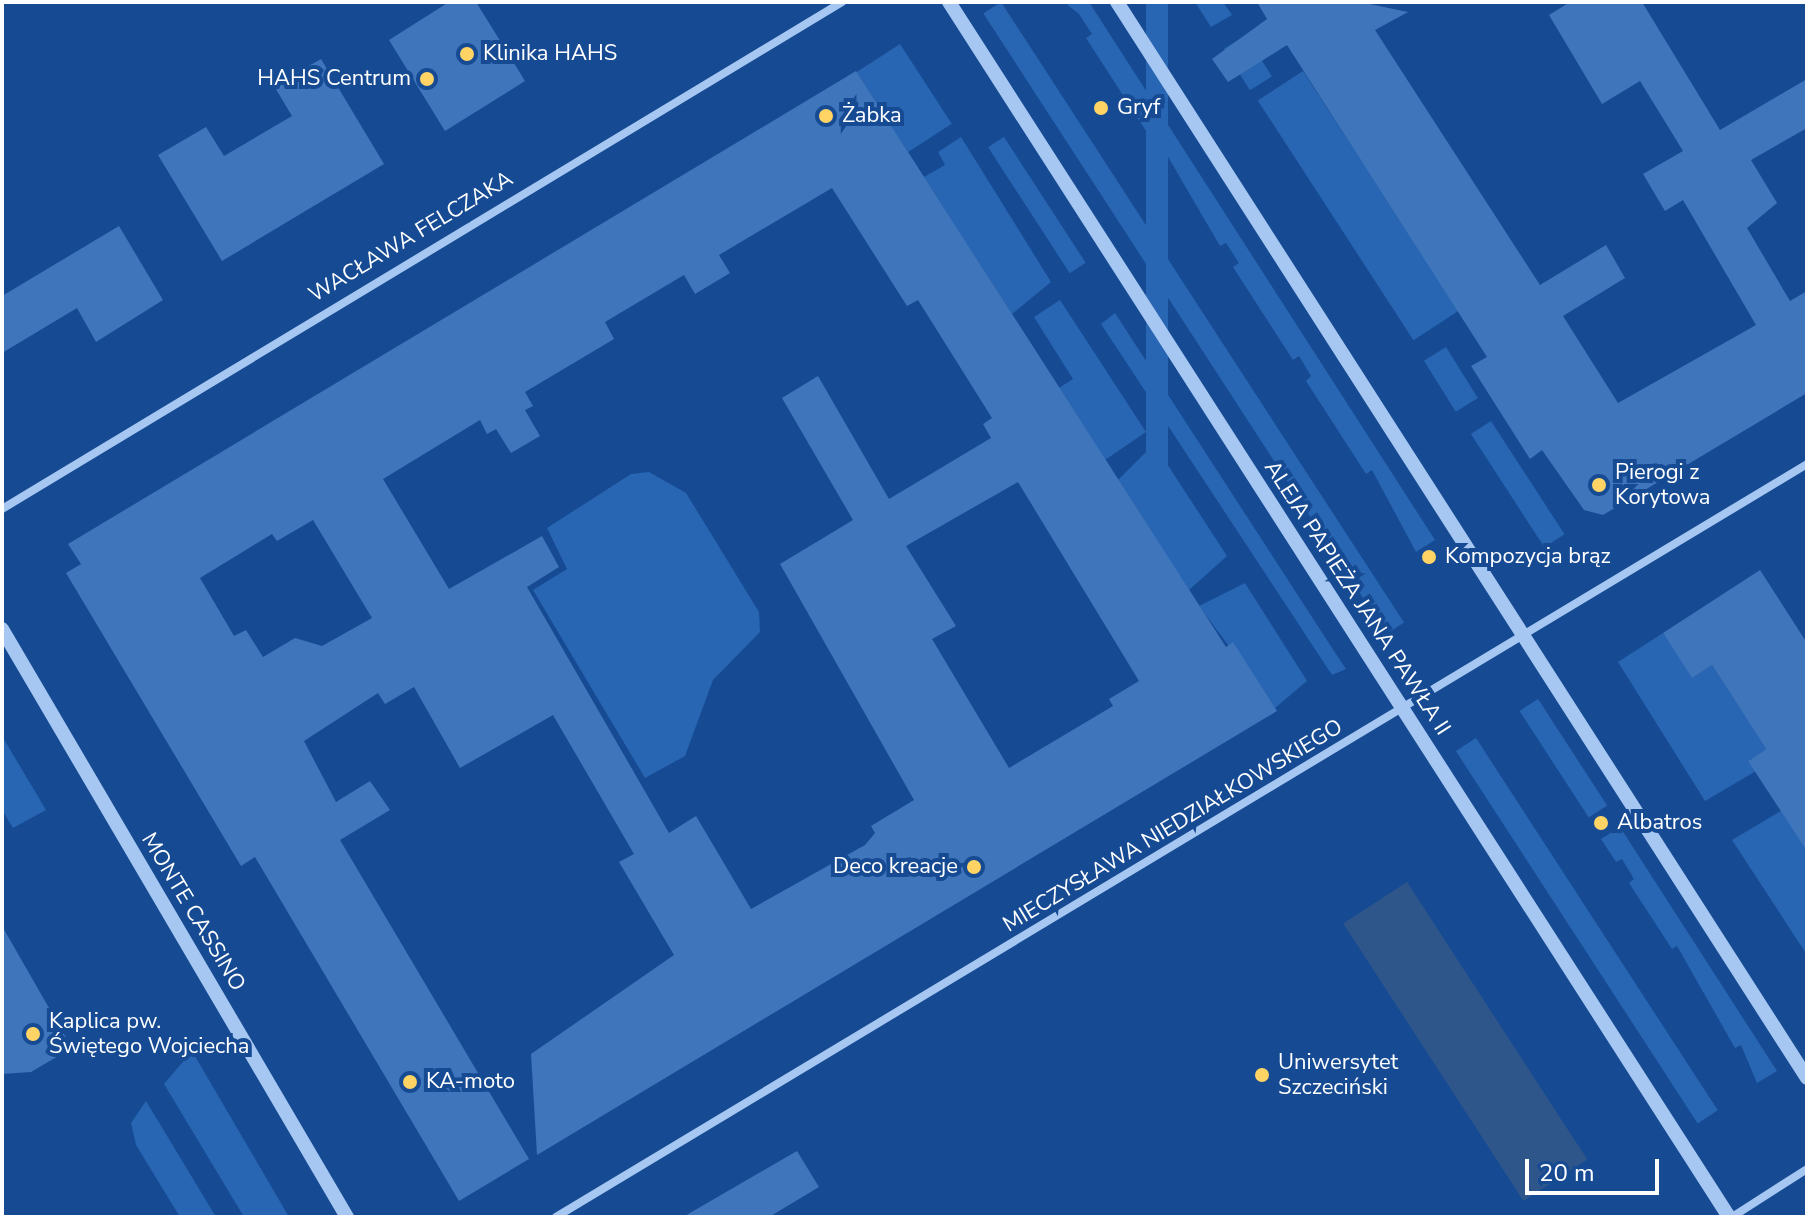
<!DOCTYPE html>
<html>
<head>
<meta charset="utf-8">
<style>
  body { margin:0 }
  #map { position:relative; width:1809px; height:1219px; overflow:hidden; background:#164b94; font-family:"Nunito Sans",sans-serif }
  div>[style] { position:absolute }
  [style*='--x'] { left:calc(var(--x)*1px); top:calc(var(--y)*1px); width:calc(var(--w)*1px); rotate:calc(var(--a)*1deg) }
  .green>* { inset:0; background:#2865b2; transform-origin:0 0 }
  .water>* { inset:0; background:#2f568b; transform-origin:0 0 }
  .building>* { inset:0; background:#3e75bb }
  .minor>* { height:8px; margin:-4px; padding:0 4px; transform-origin:4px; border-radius:4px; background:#a6c7f1 }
  .tertiary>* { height:14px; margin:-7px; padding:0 7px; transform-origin:7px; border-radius:7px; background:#a6c7f1 }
  .dots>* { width:22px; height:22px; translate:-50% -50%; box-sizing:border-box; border:4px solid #164b94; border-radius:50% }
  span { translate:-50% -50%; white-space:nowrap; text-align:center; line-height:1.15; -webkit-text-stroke:8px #164b94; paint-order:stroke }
  .poi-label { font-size:22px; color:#fff }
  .left { translate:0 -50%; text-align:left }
  .right { translate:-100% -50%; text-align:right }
  .street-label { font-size:22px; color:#fff }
  .frame { position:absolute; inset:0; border:4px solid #fff; pointer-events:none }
  .scale { position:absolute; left:1525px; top:1159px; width:134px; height:36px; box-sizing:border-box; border:4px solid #fff; border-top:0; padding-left:10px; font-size:24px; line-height:28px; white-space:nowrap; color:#fff; -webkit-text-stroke:6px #164b94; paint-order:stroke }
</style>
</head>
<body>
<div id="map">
  <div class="green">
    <div style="left:1001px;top:2px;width:740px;height:21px;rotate:57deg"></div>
    <div style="clip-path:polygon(1064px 2px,1089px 2px,1435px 540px,1416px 552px,1372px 470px,1366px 474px,1306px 381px,1311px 376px,1299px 356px,1293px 360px,1233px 267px,1239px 263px,1226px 243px,1220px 246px,1153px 131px,1148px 134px,1086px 38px,1092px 34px,1079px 14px)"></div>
    <div style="left:1146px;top:2px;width:22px;height:668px"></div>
    <div style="clip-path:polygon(1195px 2px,1223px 2px,1232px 15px,1211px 27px)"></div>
    <div style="left:1246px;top:35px;width:49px;height:26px;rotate:58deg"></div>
    <div style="left:900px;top:44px;width:95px;height:52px;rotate:57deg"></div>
    <div style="left:1303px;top:71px;width:286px;height:54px;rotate:57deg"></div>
    <div style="clip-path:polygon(961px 137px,1051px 282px,1012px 314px,924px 177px,945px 165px,938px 152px)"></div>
    <div style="left:1004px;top:137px;width:150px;height:19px;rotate:57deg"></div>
    <div style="clip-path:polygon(1060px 300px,1146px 432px,1105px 460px,1059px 388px,1073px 379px,1034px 317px)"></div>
    <div style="clip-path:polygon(1115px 313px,1334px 651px,1346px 669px,1332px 675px,1101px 324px)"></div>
    <div style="left:1446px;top:347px;width:60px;height:26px;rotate:58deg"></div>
    <div style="left:1491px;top:421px;width:135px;height:24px;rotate:57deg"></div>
    <div style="clip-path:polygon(1148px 450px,1158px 450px,1227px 556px,1189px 590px,1118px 480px)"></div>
    <div style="clip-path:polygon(649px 472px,686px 493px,759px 612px,760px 632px,713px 680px,685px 756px,645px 778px,533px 590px,567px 569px,547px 528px,631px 474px)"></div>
    <div style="clip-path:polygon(1245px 583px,1307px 681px,1275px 708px,1199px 606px)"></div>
    <div style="clip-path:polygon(1663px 633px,1692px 677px,1712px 665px,1766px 749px,1749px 760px,1756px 771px,1705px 801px,1618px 662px)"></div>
    <div style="left:1538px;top:699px;width:127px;height:22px;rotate:57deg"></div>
    <div style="clip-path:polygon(2px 736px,46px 810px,13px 828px,2px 810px)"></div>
    <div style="left:1476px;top:738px;width:444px;height:24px;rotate:57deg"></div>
    <div style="clip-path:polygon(1781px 811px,1807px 813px,1807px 955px,1732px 840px)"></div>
    <div style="clip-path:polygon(1620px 827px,1777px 1071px,1757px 1083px,1741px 1045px,1735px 1048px,1677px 946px,1672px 949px,1629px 883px,1634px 879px,1622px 859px,1616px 862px,1601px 839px)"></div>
    <div style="clip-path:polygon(192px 1051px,289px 1217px,244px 1217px,164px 1084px)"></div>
    <div style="clip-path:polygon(146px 1101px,216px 1217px,180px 1217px,136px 1145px,131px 1123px)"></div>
  </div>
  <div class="water">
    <div style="left:1407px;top:882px;width:331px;height:76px;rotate:57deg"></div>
  </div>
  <div class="building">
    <div style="clip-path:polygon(449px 2px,476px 2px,525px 81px,445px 131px,389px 40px)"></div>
    <div style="clip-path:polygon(1257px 2px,1360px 2px,1408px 12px,1375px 30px,1540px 285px,1606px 245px,1625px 278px,1563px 316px,1618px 403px,1756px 325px,1683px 200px,1665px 211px,1643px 174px,1683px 151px,1640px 81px,1602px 104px,1549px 15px,1570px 2px,1642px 2px,1720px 130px,1807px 79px,1807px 128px,1751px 160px,1777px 203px,1747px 228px,1790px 301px,1807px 291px,1807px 393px,1603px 515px,1584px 510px,1542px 450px,1530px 459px,1471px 366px,1487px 357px,1287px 45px,1228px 82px,1212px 59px,1267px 19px)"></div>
    <div style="clip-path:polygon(321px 59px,384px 164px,222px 261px,158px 155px,206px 127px,224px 156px,292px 116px,274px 86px)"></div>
    <div style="clip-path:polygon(evenodd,856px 71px,1226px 647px,1233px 642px,1277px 711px,537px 1155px,531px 1054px,674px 955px,619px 862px,634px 854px,553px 715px,460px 768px,414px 687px,385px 704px,378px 693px,304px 741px,336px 802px,370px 781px,390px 810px,340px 840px,529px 1159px,459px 1201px,255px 857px,241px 866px,66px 573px,81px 564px,68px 544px,856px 71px,832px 188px,907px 306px,918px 300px,992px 418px,983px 424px,991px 438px,889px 499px,818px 376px,782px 398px,853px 520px,780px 564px,914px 800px,871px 826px,875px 833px,865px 845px,751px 909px,696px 816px,669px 833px,527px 587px,559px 567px,542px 536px,449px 589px,383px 479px,480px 420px,487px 434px,496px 429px,511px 453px,540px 436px,525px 410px,533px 406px,525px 392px,614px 339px,605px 322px,684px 275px,695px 294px,730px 273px,719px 255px,832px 188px,856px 71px,1018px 482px,1139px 681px,1109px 699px,1113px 706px,1009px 768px,932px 639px,956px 626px,906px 546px,1018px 482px,856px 71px,313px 520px,372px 618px,322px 646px,295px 638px,263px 657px,246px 630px,234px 636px,200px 578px,272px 534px,277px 541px,313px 520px)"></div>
    <div style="clip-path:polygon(119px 226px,163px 300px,96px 342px,77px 308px,2px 353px,2px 296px)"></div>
    <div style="clip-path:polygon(1760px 570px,1807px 643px,1807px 851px,1748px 761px,1766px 749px,1712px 665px,1692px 678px,1663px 633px)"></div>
    <div style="clip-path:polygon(2px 926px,72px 1048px,31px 1072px,2px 1074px)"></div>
    <div style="clip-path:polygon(797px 1151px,819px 1187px,769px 1217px,683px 1217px)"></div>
  </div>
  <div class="minor">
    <div style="--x:2;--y:509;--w:981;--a:-31.11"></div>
    <div style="--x:556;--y:1217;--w:1460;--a:-31.04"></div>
    <div style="--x:1732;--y:1217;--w:89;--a:-32.6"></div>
  </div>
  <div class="tertiary">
    <div style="--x:949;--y:2;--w:1444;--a:57.3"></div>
    <div style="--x:1117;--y:2;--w:1278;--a:57.33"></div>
    <div style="--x:2;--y:629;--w:682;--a:59.6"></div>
  </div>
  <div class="dots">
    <div style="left:467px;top:54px;background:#ffd465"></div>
    <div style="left:427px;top:79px;background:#ffd465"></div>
    <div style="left:1101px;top:108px;background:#ffd465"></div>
    <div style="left:826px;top:116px;background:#ffd465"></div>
    <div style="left:1599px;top:485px;background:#ffd465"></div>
    <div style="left:1429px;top:557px;background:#ffd465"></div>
    <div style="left:1601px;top:823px;background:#ffd465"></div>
    <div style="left:974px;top:867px;background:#ffd465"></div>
    <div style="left:33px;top:1034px;background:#ffd465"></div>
    <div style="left:1262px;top:1075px;background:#ffd465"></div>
    <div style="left:410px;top:1082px;background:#ffd465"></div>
  </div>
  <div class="poi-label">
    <span class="left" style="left:483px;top:54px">Klinika HAHS</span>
    <span class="right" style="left:411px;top:79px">HAHS Centrum</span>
    <span class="left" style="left:1117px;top:108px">Gryf</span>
    <span class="left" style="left:842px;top:116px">Żabka</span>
    <span class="left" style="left:1615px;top:485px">Pierogi z<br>Korytowa</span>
    <span class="left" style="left:1445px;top:557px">Kompozycja brąz</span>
    <span class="left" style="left:1617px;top:823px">Albatros</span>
    <span class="right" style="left:958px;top:867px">Deco kreacje</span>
    <span class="left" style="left:49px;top:1034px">Kaplica pw.<br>Świętego Wojciecha</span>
    <span class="left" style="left:1278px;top:1075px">Uniwersytet<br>Szczeciński</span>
    <span class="left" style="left:426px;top:1082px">KA-moto</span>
  </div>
  <div class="street-label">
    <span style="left:411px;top:237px;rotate:-31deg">WACŁAWA FELCZAKA</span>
    <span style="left:1357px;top:598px;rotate:57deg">ALEJA PAPIEŻA JANA PAWŁA II</span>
    <span style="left:1173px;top:826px;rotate:-31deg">MIECZYSŁAWA NIEDZIAŁKOWSKIEGO</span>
    <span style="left:193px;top:912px;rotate:59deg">MONTE CASSINO</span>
  </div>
  <div class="frame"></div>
  <div class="scale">20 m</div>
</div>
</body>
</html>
